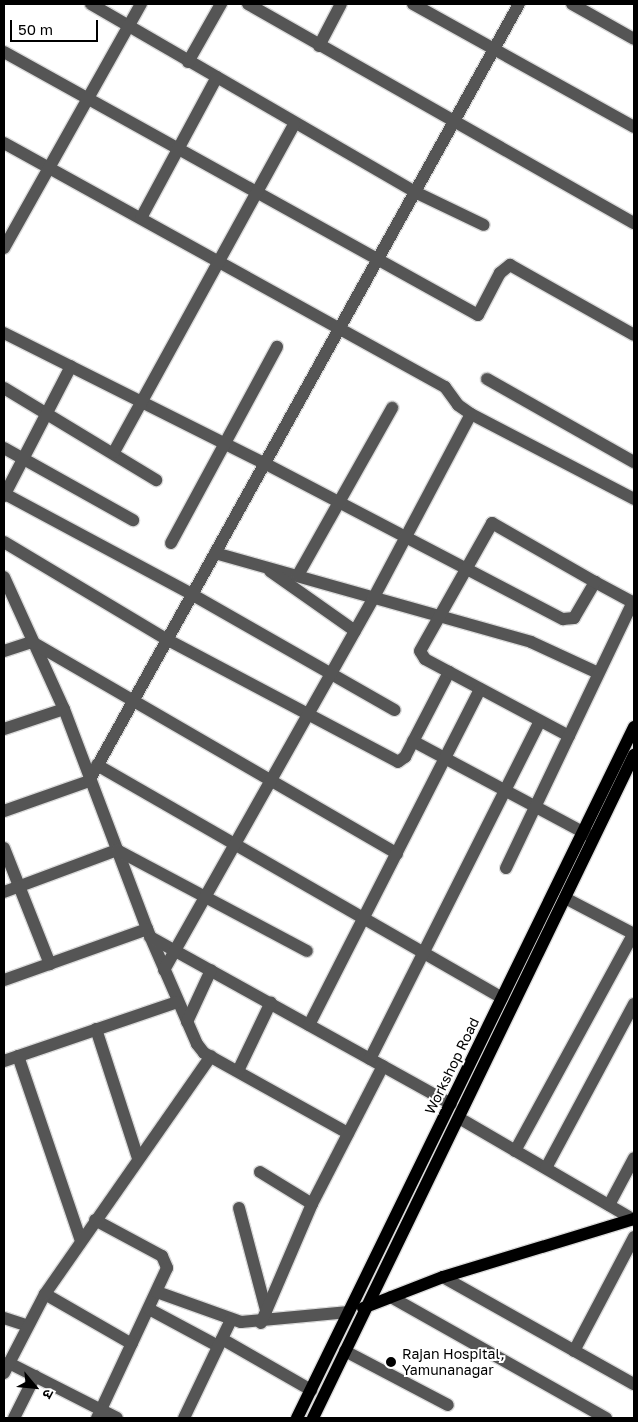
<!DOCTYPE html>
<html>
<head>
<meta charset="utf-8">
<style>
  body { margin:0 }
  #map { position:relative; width:638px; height:1422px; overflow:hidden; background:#fff; font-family:"Golos Text","Noto Sans Devanagari",sans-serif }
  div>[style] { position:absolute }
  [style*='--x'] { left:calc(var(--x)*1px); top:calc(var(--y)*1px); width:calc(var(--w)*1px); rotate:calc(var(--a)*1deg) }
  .roads { filter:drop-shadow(1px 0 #dbdbdb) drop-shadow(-1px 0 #dbdbdb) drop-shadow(0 1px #dbdbdb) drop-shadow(0 -1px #dbdbdb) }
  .minor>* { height:12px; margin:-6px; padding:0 6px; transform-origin:6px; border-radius:6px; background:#555 }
  .major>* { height:12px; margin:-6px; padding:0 6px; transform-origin:6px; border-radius:6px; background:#000 }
  .dots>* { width:14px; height:14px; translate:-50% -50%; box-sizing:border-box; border:2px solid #fff; border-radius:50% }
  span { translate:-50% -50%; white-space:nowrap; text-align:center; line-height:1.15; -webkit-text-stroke:4px #fff; paint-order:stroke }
  .street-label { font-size:14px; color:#000 }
  .poi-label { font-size:14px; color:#000 }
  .left { translate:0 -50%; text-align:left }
  .frame { position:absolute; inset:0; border:5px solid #000; pointer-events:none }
  .north { position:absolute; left:10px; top:1362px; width:50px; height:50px; -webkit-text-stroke:4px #fff; paint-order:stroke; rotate:118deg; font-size:14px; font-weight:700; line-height:20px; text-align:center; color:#000 }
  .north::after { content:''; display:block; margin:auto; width:18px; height:22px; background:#000; clip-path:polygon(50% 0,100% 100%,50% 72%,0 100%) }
  .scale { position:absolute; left:10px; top:20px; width:88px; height:22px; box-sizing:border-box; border:2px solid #000; border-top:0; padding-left:6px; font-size:15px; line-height:18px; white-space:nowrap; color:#000; -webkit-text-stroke:4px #fff; paint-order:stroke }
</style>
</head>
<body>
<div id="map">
  <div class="roads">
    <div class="minor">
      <div style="--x:91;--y:4;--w:375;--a:30.1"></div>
      <div style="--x:415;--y:192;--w:76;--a:25.6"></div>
      <div style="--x:248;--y:4;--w:444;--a:29.6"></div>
      <div style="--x:413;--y:4;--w:253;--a:29.1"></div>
      <div style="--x:572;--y:4;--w:71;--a:29.4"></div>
      <div style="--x:319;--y:46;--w:47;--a:-62.4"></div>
      <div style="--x:4;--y:52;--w:542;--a:29.02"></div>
      <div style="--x:478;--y:315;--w:47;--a:-62.4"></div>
      <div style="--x:500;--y:273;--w:13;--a:-39"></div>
      <div style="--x:510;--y:265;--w:142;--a:29.4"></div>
      <div style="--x:188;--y:62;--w:67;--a:-60.4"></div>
      <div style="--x:4;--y:143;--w:504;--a:28.96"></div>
      <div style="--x:445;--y:387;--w:22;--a:54"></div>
      <div style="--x:458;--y:405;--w:16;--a:35"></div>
      <div style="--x:471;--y:414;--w:184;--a:27.5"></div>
      <div style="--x:141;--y:218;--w:160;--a:-61.7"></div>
      <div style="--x:4;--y:248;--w:280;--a:-60.7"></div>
      <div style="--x:4;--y:333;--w:293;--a:26.6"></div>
      <div style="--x:266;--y:464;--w:335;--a:27.6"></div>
      <div style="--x:563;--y:619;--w:11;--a:-5"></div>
      <div style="--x:574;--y:618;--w:42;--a:-59.7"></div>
      <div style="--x:595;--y:582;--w:44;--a:28.3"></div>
      <div style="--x:487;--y:379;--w:169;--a:29.5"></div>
      <div style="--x:4;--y:388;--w:178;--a:31.2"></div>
      <div style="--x:4;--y:448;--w:148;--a:29.2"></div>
      <div style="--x:114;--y:452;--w:374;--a:-61.2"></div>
      <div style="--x:5;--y:494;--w:213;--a:28.2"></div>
      <div style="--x:193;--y:595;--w:232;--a:29.7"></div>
      <div style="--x:4;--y:496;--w:146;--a:-62.7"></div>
      <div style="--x:4;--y:542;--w:191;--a:30.9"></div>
      <div style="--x:168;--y:640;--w:260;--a:27.9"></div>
      <div style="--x:398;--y:762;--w:9;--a:-36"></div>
      <div style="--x:405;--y:757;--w:96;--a:-62.6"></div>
      <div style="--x:171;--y:543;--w:223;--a:-61.6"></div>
      <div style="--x:215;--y:553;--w:328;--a:15.7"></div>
      <div style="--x:531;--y:642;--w:74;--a:24.8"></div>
      <div style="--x:270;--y:571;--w:104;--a:35.2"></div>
      <div style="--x:298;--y:575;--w:192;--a:-60.6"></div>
      <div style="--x:4;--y:577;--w:145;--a:65.6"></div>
      <div style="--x:64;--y:709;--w:235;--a:69.3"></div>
      <div style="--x:147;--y:929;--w:125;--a:66.5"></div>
      <div style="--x:197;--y:1044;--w:11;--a:52"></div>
      <div style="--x:204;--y:1053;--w:165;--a:29.1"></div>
      <div style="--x:4;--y:651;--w:29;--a:-18"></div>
      <div style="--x:32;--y:642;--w:422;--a:30.1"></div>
      <div style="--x:4;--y:729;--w:63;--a:-18.4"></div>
      <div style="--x:569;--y:736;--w:163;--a:-151.9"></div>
      <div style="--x:425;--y:659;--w:9;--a:-122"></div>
      <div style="--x:420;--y:651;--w:147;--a:-60.6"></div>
      <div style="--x:492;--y:523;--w:119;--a:29.8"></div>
      <div style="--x:413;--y:741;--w:203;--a:28.2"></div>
      <div style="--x:97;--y:765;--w:467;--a:29.9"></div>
      <div style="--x:4;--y:811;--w:90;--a:-19.4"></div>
      <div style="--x:89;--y:781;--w:888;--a:-61.04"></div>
      <div style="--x:4;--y:848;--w:125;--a:68.4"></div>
      <div style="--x:506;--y:868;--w:295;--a:-64.5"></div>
      <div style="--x:4;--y:892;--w:121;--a:-20.4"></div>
      <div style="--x:117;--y:850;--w:215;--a:28"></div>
      <div style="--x:565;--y:898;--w:78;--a:27.6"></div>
      <div style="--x:150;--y:937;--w:344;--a:29"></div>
      <div style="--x:164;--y:970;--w:426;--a:-60.6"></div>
      <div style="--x:373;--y:599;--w:209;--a:-62.1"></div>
      <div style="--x:4;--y:980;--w:152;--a:-19.6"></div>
      <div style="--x:187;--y:1022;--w:57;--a:-65.2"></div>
      <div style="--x:309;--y:1025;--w:377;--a:-63"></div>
      <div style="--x:96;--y:1029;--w:136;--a:72"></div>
      <div style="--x:18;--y:1056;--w:195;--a:71.2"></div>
      <div style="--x:370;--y:1059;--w:378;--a:-63.3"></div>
      <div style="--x:4;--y:1061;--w:183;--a:-18.8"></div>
      <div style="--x:238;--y:1071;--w:76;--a:-64.4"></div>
      <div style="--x:459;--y:1118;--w:203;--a:30.2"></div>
      <div style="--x:515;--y:1151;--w:248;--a:-61.4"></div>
      <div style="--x:546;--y:1168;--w:186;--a:-61.8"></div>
      <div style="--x:260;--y:1172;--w:61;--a:31.6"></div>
      <div style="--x:609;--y:1205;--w:53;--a:-62"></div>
      <div style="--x:239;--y:1208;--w:106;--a:75.2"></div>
      <div style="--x:95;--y:1220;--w:76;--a:28.2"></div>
      <div style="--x:162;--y:1256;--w:13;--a:67"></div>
      <div style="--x:167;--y:1268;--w:166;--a:115"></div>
      <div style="--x:443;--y:1277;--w:219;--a:29.3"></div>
      <div style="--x:157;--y:1292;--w:89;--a:19.7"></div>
      <div style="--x:241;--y:1322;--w:108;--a:-5.3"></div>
      <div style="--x:45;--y:1294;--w:100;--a:29.9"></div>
      <div style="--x:391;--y:1297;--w:247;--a:29.4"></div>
      <div style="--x:149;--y:1309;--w:78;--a:28.2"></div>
      <div style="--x:4;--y:1318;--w:25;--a:18"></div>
      <div style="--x:261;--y:1323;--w:129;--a:-66.8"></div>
      <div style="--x:312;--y:1204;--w:155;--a:-62.8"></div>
      <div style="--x:222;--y:1339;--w:103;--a:29.8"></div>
      <div style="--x:345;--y:1351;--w:116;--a:27.7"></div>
      <div style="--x:574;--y:1351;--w:129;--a:-62.2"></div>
      <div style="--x:4;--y:1364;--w:5;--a:-11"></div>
      <div style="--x:9;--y:1363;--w:121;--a:27"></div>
      <div style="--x:4;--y:1373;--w:89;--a:-62.6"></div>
      <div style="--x:45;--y:1294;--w:290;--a:-55.1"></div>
      <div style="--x:14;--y:1418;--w:47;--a:-63.4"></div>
      <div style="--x:184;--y:1418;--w:109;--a:-64.4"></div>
    </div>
    <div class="major">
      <div style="--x:363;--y:1308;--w:86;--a:-21.2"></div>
      <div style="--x:443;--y:1277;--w:200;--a:-16.9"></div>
      <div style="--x:297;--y:1418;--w:769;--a:-64"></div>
      <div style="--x:313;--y:1418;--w:737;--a:-64.17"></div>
    </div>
  </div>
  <div class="dots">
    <div style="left:391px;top:1362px;background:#000"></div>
  </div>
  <div class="street-label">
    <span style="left:452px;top:1066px;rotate:-64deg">Workshop Road</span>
  </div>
  <div class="poi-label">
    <span class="left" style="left:402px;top:1362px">Rajan Hospital,<br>Yamunanagar</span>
  </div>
  <div class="frame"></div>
  <div class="north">उ</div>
  <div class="scale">50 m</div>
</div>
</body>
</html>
